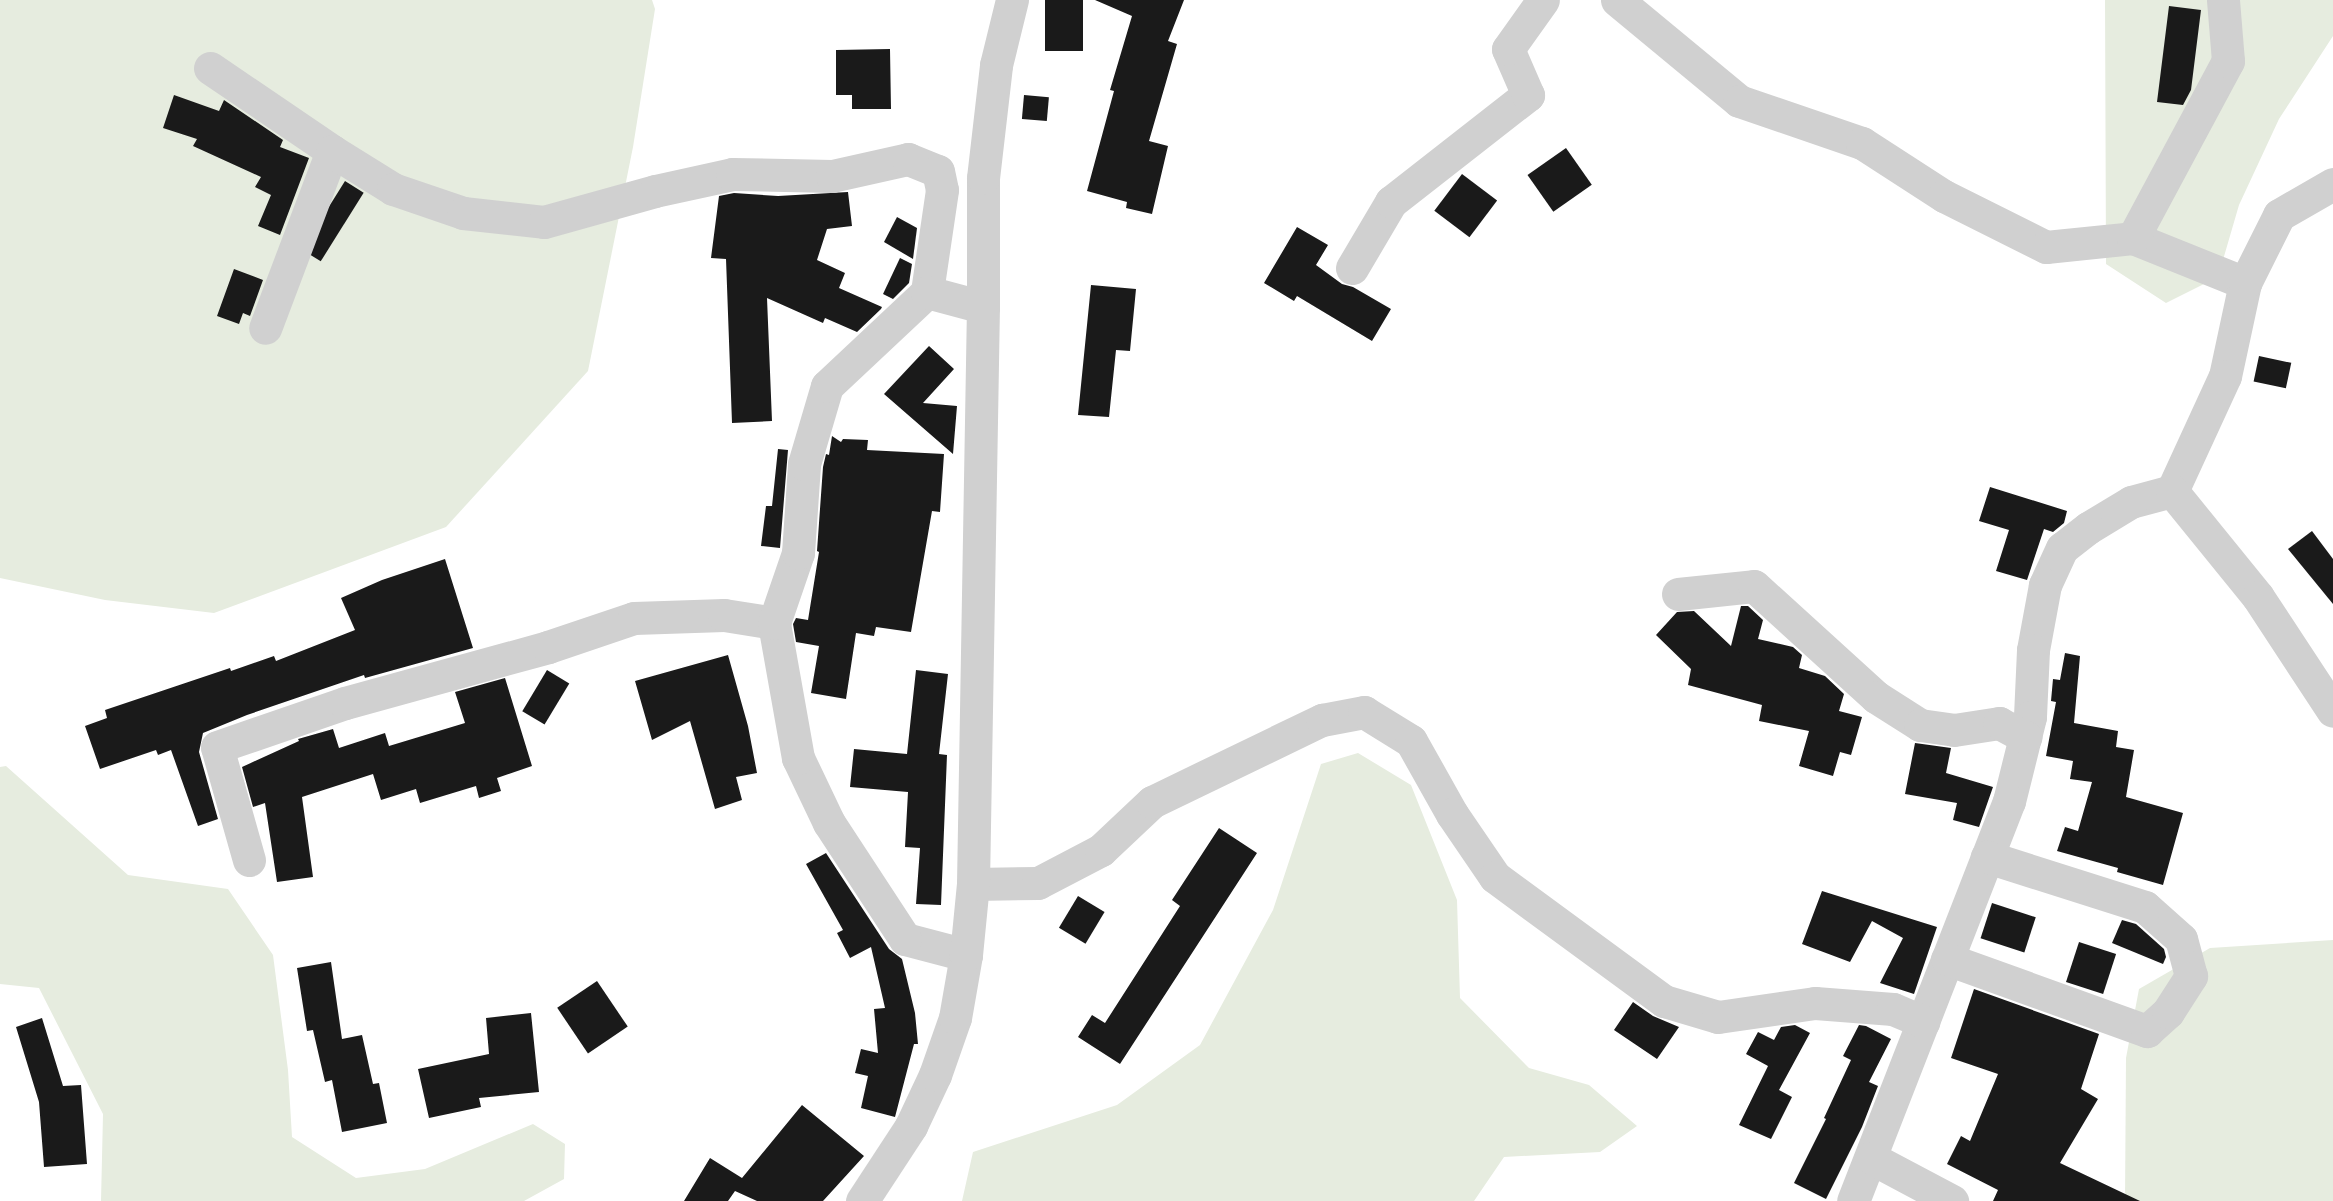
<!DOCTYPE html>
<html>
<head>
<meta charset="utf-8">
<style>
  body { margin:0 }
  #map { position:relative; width:2333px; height:1201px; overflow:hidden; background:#fff; font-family:"Fira Sans",sans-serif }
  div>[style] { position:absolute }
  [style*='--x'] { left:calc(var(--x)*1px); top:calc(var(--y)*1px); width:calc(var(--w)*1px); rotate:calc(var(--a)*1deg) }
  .green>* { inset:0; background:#e6ecdf }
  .building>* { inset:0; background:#1a1a1a; transform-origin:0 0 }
  .minor>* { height:33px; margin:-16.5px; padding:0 16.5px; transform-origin:16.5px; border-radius:16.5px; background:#d0d0d0 }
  span { translate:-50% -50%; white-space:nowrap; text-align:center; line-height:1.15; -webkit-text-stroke:6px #fff; paint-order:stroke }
</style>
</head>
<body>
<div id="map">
  <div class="green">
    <div style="clip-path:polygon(0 0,652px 0,655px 9px,633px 147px,588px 371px,446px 527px,214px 613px,105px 600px,0 578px)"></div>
    <div style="clip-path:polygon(2105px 0,2333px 0,2333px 36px,2279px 119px,2239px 205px,2218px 277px,2166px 303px,2106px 264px)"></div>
    <div style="clip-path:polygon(1358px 753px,1411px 785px,1457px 900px,1460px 998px,1529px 1068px,1589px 1085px,1637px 1126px,1600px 1152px,1504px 1157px,1474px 1201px,962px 1201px,973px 1152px,1117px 1105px,1200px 1045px,1273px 910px,1321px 764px)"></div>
    <div style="clip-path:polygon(6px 766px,128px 875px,228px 889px,273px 955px,288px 1070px,292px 1137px,356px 1178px,425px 1169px,533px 1124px,565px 1144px,564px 1179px,524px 1201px,101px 1201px,103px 1114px,39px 988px,0 984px,0 767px)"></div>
    <div style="clip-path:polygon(2333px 940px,2333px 1201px,2125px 1201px,2126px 1058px,2139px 989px,2210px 948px)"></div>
  </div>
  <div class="building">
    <div style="left:1045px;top:0;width:38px;height:51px"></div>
    <div style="clip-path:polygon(1095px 0,1184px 0,1168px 41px,1177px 44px,1149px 141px,1168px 146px,1152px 214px,1126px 208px,1127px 202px,1087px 191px,1114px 91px,1110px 90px,1132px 16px)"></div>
    <div style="clip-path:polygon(2169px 6px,2201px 10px,2191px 90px,2183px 105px,2157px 102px)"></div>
    <div style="clip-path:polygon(890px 49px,891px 109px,852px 109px,852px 95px,836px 95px,836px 50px)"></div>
    <div style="clip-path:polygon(174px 95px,219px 111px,224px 100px,283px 140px,280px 147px,309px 158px,280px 235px,258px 226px,271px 195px,255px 187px,261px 177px,193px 146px,197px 139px,163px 128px)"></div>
    <div style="left:1024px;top:95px;width:25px;height:24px;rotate:5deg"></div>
    <div style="left:1566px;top:148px;width:45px;height:47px;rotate:55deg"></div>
    <div style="left:1462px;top:174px;width:44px;height:46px;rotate:37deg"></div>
    <div style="left:345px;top:181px;width:22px;height:81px;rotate:32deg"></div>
    <div style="clip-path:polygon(848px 192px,852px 226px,827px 229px,817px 260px,845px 273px,839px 288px,882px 307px,881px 309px,857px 332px,825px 318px,823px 323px,767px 298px,772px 421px,732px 423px,726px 259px,711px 258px,719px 196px,734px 193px,778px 196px)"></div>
    <div style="clip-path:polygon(897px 217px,917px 228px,913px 259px,884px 242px)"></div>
    <div style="clip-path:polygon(1297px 227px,1328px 245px,1316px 265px,1342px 284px,1353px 287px,1391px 309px,1372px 341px,1297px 296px,1294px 301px,1264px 283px)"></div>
    <div style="clip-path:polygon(900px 258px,912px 264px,909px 283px,893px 299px,883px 294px)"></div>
    <div style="clip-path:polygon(234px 269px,263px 280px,250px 316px,243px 313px,239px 324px,217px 316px)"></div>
    <div style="clip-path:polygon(1091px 285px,1136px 289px,1130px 351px,1116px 350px,1109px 417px,1078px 415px)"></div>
    <div style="clip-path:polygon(929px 346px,954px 369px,923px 403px,957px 406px,953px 454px,884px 394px)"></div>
    <div style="left:2259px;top:356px;width:33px;height:26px;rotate:12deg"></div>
    <div style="clip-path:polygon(832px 436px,841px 442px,843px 439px,868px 440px,867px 450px,944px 454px,940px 512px,932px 511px,911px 632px,876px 627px,874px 636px,856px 633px,846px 699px,811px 693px,819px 646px,796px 642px,793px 624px,796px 618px,808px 620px,819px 552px,817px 551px,823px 467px,826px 454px,829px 455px)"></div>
    <div style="clip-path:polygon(778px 449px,788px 450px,780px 548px,761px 546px,766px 506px,772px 506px)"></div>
    <div style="clip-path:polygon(1990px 487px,2067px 511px,2064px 523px,2053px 532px,2044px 529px,2027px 580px,1996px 571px,2009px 530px,1979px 521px)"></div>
    <div style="clip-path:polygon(2312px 531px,2333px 559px,2333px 604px,2288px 549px)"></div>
    <div style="clip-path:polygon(445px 559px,473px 648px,365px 678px,364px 675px,247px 715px,203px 733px,199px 752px,218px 819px,198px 826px,171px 750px,158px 755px,156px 750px,100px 769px,85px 726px,107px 718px,105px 710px,230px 668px,231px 671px,274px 656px,276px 661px,355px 630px,341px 598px,382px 580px)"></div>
    <div style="clip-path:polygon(1741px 606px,1748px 606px,1763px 620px,1758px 639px,1793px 647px,1802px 655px,1799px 668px,1825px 676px,1844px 694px,1839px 711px,1862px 717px,1851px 755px,1840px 752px,1833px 776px,1799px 766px,1809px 731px,1759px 721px,1762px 705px,1688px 685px,1691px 669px,1656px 635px,1677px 612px,1694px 611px,1731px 646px)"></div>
    <div style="clip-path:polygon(2065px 653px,2080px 656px,2074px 723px,2118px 731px,2116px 747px,2134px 750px,2126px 797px,2183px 813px,2163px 885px,2117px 872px,2118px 868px,2057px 851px,2065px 827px,2078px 831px,2092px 782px,2070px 779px,2073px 761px,2046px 756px,2056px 702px,2051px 701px,2053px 679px,2060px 680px)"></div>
    <div style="clip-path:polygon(728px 655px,748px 726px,757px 773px,736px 777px,742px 800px,715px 809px,690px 721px,652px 740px,635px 681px)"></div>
    <div style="left:547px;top:670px;width:26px;height:48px;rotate:31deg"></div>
    <div style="clip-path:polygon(916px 670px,948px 674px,939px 754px,947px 755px,941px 905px,916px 904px,920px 848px,905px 847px,908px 792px,850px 787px,854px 749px,907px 754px)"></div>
    <div style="clip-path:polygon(505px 678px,532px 766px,497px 778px,501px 791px,479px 798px,476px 786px,420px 803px,416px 789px,381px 800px,373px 774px,302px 797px,313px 877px,277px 882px,265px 803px,253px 807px,242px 767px,299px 741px,298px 739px,333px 729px,339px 748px,385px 733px,389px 746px,465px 723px,455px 692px)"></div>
    <div style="clip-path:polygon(1915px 743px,1951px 748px,1946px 773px,1993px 787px,1979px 827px,1953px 820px,1957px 803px,1905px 794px)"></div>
    <div style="clip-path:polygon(1219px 828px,1257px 853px,1120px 1064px,1078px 1037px,1092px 1015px,1105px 1023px,1180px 906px,1172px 900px)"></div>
    <div style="clip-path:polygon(826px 853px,889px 949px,902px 959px,915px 1013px,918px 1044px,914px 1044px,895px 1117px,861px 1108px,868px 1076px,855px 1073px,861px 1049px,878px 1053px,874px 1009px,885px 1008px,871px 947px,850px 958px,837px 933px,843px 930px,806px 864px)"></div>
    <div style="clip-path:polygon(1822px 891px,1937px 927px,1914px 994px,1880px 983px,1903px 938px,1872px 921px,1850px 962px,1802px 944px)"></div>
    <div style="left:1078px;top:896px;width:31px;height:37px;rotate:31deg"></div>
    <div style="left:1992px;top:903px;width:46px;height:37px;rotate:18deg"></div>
    <div style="clip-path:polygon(2122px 920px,2136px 924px,2164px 949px,2166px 957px,2163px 964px,2112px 943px)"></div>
    <div style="left:2079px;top:942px;width:39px;height:42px;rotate:18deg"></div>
    <div style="clip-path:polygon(331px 962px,342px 1039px,362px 1035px,373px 1084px,379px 1083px,387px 1123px,342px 1132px,332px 1080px,325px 1082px,313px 1030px,307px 1031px,297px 968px)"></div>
    <div style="left:597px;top:981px;width:55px;height:48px;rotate:56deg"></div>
    <div style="clip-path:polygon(1974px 989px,2099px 1034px,2081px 1089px,2098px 1099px,2060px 1163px,2140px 1201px,1993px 1201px,1998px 1190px,1947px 1164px,1961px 1136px,1970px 1141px,1998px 1074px,1951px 1058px)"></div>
    <div style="clip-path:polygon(1633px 1002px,1653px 1016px,1679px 1027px,1657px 1059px,1614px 1030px)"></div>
    <div style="clip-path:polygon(531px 1013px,539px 1092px,479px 1098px,481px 1107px,429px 1118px,418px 1069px,489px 1054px,486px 1018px)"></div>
    <div style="clip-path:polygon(42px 1018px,63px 1086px,81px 1085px,87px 1164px,44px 1167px,39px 1102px,16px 1027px)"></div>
    <div style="clip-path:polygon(1795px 1025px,1810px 1033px,1779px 1090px,1792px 1097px,1771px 1139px,1739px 1125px,1768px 1066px,1746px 1054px,1758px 1032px,1774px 1040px,1781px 1027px)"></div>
    <div style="clip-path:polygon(1859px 1025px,1866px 1026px,1891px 1039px,1869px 1082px,1878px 1086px,1862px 1127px,1826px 1199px,1794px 1183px,1826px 1119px,1824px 1118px,1851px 1060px,1843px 1056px)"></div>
    <div style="clip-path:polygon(802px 1105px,864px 1156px,823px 1201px,757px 1201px,735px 1191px,728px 1201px,684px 1201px,710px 1158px,742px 1178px)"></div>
  </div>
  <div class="minor">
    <div style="--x:1617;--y:0;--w:158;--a:39.6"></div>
    <div style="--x:1739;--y:101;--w:130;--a:18.9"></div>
    <div style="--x:1862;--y:143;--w:98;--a:32.9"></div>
    <div style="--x:1944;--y:196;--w:114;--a:26.6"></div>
    <div style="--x:2046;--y:247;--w:87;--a:-5.9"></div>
    <div style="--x:2133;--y:238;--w:121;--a:21.9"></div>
    <div style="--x:2245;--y:283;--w:95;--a:102.1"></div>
    <div style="--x:2225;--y:376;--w:127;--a:114.7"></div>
    <div style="--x:2172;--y:491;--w:42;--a:165"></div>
    <div style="--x:2131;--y:502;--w:50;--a:148.8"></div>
    <div style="--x:2088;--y:528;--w:33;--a:142"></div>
    <div style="--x:2062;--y:548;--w:41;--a:114.7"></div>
    <div style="--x:2045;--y:585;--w:66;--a:100.5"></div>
    <div style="--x:2033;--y:650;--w:67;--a:92.6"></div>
    <div style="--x:2030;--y:717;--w:87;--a:104"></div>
    <div style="--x:2009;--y:801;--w:429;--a:111.3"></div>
    <div style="--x:210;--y:68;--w:148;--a:34.2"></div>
    <div style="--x:332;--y:151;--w:189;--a:110.7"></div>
    <div style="--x:332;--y:151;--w:72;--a:31.9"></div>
    <div style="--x:393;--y:189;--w:74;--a:18.9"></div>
    <div style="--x:463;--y:213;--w:81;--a:6.3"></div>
    <div style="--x:544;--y:222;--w:115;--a:-15.6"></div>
    <div style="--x:655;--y:191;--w:79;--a:-12.4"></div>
    <div style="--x:732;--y:174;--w:100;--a:1.1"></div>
    <div style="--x:832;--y:176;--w:78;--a:-12.6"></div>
    <div style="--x:908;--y:159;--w:32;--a:22"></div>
    <div style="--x:938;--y:171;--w:19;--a:78"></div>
    <div style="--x:942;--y:190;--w:103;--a:98.4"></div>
    <div style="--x:2133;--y:238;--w:201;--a:-61.8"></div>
    <div style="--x:2228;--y:61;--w:61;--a:-94.7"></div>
    <div style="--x:1352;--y:268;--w:77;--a:-59.4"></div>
    <div style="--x:1391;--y:202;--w:174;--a:-38"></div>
    <div style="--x:1528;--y:95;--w:50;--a:-113.5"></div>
    <div style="--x:1508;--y:49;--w:60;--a:-54.5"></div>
    <div style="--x:2245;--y:283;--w:76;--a:-63.4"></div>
    <div style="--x:2279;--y:215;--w:62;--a:-29.9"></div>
    <div style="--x:2172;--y:491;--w:136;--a:50.9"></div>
    <div style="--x:2258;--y:597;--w:136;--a:56.7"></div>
    <div style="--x:1678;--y:594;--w:76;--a:-6"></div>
    <div style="--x:1754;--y:586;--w:165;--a:42.3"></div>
    <div style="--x:1876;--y:697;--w:52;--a:32.5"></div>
    <div style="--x:1920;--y:725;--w:34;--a:8"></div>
    <div style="--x:1954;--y:730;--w:46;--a:-8.8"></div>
    <div style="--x:1999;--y:723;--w:30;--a:28"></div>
    <div style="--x:249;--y:860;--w:117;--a:-105.8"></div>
    <div style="--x:217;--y:747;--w:135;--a:-19"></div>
    <div style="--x:345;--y:703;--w:211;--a:-15.4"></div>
    <div style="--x:548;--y:647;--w:91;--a:-18.6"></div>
    <div style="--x:634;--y:618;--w:90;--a:-1.9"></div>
    <div style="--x:724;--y:615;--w:51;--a:9.1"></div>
    <div style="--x:973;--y:884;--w:65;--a:-0.9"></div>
    <div style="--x:1038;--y:883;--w:71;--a:-27.6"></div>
    <div style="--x:1101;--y:850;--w:70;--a:-43.3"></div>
    <div style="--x:1152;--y:802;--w:189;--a:-25.8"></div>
    <div style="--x:1322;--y:720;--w:43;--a:-10.8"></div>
    <div style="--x:1364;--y:712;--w:55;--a:31.7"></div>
    <div style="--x:1411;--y:741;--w:84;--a:60.7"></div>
    <div style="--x:1452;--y:814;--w:76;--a:55.7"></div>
    <div style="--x:1495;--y:877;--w:210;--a:36.3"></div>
    <div style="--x:1664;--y:1001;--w:56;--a:16.5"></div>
    <div style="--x:1718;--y:1017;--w:98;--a:-8.2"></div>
    <div style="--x:1815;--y:1003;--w:78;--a:4.4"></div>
    <div style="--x:1893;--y:1009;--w:33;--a:23"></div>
    <div style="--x:966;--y:955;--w:63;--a:-165.3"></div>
    <div style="--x:905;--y:939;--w:139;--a:-123.2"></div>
    <div style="--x:829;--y:823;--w:72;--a:-115.5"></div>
    <div style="--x:798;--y:758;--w:137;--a:-100.1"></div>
    <div style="--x:774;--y:623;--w:74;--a:-71.1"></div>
    <div style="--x:798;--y:553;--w:89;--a:-86.1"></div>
    <div style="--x:804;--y:464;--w:81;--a:-73.6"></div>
    <div style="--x:827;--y:386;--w:137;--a:-43.2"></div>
    <div style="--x:927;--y:292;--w:58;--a:15"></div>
    <div style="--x:1947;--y:959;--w:213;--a:19.8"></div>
    <div style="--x:2147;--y:1031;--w:28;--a:-42"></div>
    <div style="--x:2168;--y:1012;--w:43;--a:-57.4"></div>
    <div style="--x:2191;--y:976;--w:38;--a:-105"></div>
    <div style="--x:2181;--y:939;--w:48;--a:-138.4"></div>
    <div style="--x:2145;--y:907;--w:166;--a:-162.4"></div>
    <div style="--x:1871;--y:1158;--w:92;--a:28"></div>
    <div style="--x:862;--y:1201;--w:90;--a:-56.8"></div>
    <div style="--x:911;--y:1126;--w:56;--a:-64.8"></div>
    <div style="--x:935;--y:1075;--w:60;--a:-70.7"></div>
    <div style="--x:955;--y:1018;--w:64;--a:-80.1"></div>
    <div style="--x:966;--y:955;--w:71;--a:-84.4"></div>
    <div style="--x:973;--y:884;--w:577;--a:-89.01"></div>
    <div style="--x:983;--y:307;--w:129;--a:-90"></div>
    <div style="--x:983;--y:178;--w:114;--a:-83.4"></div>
    <div style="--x:996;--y:65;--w:67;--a:-76.2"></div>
  </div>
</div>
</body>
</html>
